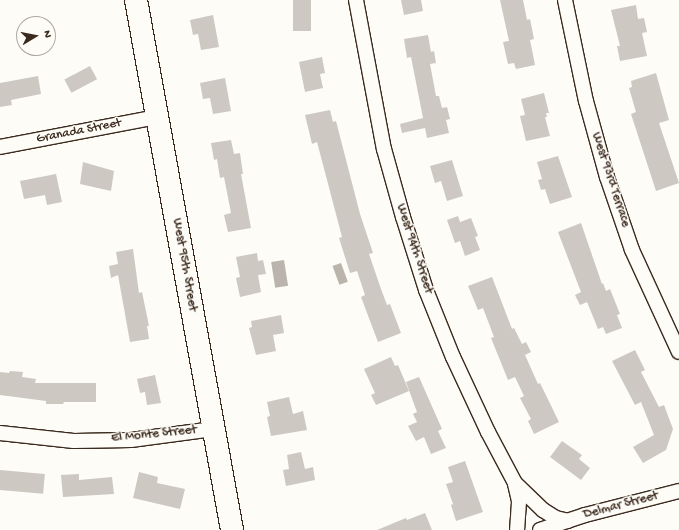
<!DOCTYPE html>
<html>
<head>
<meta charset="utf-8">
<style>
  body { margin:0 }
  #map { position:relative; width:679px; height:530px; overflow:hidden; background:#fdfcf7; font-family:"Gochi Hand",sans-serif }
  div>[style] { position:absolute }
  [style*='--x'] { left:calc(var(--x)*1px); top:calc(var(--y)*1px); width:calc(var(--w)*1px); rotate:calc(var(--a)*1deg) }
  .water>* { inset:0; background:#bbb4ad; transform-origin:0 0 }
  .building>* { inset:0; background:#cdc8c2; transform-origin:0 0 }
  .roads { filter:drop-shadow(1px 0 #3b2a1e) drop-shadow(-1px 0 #3b2a1e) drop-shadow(0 1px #3b2a1e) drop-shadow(0 -1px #3b2a1e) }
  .minor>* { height:14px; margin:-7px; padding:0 7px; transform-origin:7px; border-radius:7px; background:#fdfcf7 }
  .primary>* { height:22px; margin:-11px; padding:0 11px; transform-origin:11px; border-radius:11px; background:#fdfcf7 }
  span { translate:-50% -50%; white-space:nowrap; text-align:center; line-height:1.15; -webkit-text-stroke:3px #fdfcf7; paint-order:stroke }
  .street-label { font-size:13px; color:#3b2a1e }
  .north { position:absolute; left:16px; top:16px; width:40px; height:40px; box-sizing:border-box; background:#fdfcf7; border:1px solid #afa8a0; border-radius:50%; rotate:80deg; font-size:11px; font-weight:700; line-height:16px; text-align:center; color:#3b2a1e }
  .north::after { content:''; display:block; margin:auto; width:14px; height:18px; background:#3b2a1e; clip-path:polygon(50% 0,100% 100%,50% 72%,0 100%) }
</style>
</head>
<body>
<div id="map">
  <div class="water">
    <div style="left:284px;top:260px;width:26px;height:13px;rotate:81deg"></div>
    <div style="left:341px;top:263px;width:20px;height:9px;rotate:70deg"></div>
  </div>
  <div class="building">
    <div style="left:293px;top:0;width:18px;height:31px"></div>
    <div style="clip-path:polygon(401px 0,421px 0,423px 11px,404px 15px)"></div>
    <div style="clip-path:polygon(500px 0,523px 0,527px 20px,530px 19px,534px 39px,530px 40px,535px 65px,516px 69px,514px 63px,508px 64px,503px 42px,509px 41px)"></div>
    <div style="clip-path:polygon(636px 5px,638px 19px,644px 18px,647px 32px,642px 33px,647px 56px,620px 61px,617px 46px,620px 46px,611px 10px)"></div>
    <div style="clip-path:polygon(213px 15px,219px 47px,201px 50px,198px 34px,193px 35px,190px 20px)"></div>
    <div style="clip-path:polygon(428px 35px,431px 52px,434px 51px,436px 63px,430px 64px,436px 96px,439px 96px,442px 108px,447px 107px,450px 119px,446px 120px,449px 133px,427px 138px,425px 128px,402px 133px,400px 124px,423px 118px,411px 57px,407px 58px,404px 39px)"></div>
    <div style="clip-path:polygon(322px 57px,325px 73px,320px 74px,323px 88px,305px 92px,299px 62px)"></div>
    <div style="left:90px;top:66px;width:15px;height:29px;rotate:62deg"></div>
    <div style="clip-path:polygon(656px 73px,669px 120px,659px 123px,679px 183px,656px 191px,631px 114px,636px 112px,629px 88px,632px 87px,631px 81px)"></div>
    <div style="clip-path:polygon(38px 76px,41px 94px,11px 100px,12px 105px,0 107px,0 83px)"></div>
    <div style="clip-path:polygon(225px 78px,231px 111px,213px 114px,210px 98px,203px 99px,200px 83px)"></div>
    <div style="clip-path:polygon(544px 93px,549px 113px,546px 113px,547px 117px,545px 117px,550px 136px,526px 141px,520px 116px,525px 115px,521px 99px)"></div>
    <div style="clip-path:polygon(330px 110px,333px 122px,336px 121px,360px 214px,373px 253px,369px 254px,381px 289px,387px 305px,390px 304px,401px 333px,378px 342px,361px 297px,365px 295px,357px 271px,350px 273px,339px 238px,342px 237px,317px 142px,312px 144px,305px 115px)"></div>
    <div style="clip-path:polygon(231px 140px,234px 154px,240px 153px,243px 174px,241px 174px,251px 228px,228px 232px,224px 215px,231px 213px,224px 177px,220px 178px,217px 159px,214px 160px,211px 143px)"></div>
    <div style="clip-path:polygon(558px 156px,572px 197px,550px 204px,545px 189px,541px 190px,538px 180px,542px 179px,537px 162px)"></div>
    <div style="clip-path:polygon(452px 160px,463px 196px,447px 201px,441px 181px,435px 183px,430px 166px)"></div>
    <div style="clip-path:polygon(83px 162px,114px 171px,111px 191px,80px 184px)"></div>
    <div style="clip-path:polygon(56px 174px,62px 202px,47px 205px,45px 195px,24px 199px,20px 181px)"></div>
    <div style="clip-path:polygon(458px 216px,460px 222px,471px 218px,478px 236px,475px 237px,480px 250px,465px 256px,460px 241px,455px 243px,447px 220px)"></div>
    <div style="clip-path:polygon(581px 223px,602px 284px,603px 283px,606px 291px,610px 289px,620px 314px,617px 315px,622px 328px,606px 334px,603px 327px,598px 329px,587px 302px,580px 305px,575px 295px,581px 292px,558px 232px)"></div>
    <div style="clip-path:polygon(133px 249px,139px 293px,142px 292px,149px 326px,147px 326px,149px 339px,130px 342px,118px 275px,111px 278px,109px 266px,118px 264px,116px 252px)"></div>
    <div style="clip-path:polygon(257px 253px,258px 261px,263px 260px,266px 274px,258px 275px,261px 292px,240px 297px,236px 278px,240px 277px,236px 257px)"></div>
    <div style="clip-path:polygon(492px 277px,512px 329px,514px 328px,522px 344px,526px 342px,531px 352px,525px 355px,538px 384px,540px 383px,559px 422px,534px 434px,528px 421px,531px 419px,520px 398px,524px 396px,515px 377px,508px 380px,491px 338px,494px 337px,483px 308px,478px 310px,468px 286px)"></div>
    <div style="clip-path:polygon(281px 315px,284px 333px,273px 335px,276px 351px,256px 355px,249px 328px,252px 327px,251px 321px)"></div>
    <div style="clip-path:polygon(635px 350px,645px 370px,641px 372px,659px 407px,664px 405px,673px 429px,666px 450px,643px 463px,633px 447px,654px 435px,641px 402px,635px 405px,612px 361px)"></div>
    <div style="clip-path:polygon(391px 357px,395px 366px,398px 365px,409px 391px,376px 405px,371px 395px,375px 393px,364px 369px)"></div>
    <div style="clip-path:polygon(10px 371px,23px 372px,22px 377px,36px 379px,35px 383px,96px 383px,96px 402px,64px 402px,63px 404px,46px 404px,46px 401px,0 395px,0 372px,9px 373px)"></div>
    <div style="clip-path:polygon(155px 375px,161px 403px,147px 405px,145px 392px,140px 393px,137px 379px)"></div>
    <div style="clip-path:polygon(419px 377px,442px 429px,438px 431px,446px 448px,431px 454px,424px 437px,416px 441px,408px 426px,417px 422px,413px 414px,417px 412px,406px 382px)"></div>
    <div style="clip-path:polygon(289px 397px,293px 414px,303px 411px,307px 430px,271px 436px,267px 417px,270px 416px,267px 402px)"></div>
    <div style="clip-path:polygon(562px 441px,582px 455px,579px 459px,590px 468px,581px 480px,550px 457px)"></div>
    <div style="clip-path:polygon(301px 452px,305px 469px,313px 467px,315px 480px,286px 486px,283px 470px,289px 469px,287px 455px)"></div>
    <div style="clip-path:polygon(465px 461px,483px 512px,456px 521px,451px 505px,453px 504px,446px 484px,453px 482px,448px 467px)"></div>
    <div style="left:0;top:470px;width:45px;height:20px;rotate:5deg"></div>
    <div style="clip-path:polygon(139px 472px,158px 477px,157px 483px,185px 489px,180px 509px,133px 498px)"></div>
    <div style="clip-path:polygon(79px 474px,79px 480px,112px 477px,114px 494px,63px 497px,61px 475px)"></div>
    <div style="clip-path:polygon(425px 513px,432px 530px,377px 530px,406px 518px,407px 520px)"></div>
  </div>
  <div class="roads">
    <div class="minor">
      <div style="--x:356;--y:0;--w:152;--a:79.4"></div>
      <div style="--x:384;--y:149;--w:71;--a:74.4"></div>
      <div style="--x:403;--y:217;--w:77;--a:72.5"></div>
      <div style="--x:426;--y:290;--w:72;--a:68.1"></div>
      <div style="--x:453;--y:357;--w:83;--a:65"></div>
      <div style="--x:488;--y:432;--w:58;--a:62.1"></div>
      <div style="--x:515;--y:483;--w:39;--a:44"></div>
      <div style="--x:543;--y:510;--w:15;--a:32"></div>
      <div style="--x:556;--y:518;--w:12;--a:14"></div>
      <div style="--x:565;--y:0;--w:103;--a:78.3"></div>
      <div style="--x:586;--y:101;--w:79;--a:74.6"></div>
      <div style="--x:607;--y:177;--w:77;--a:71.1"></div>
      <div style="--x:632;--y:250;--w:112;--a:65.3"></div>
      <div style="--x:0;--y:147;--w:160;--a:-10.8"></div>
      <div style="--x:0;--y:433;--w:74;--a:6.2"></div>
      <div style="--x:74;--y:441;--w:57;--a:-1"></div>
      <div style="--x:131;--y:440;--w:83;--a:-7.6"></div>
      <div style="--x:515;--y:484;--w:18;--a:77"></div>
      <div style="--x:519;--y:502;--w:28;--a:94"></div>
      <div style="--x:540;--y:530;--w:47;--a:-18.4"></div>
      <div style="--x:585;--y:515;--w:97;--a:-14.3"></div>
    </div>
    <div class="primary">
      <div style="--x:136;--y:0;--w:539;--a:79.73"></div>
    </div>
  </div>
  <div class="street-label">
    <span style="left:79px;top:132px;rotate:-11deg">Granada Street</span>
    <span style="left:610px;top:180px;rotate:72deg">West 93rd Terrace</span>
    <span style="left:414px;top:249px;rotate:72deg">West 94th Street</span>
    <span style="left:184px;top:265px;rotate:80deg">West 95th Street</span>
    <span style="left:154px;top:435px;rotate:-6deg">El Monte Street</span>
    <span style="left:621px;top:506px;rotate:-15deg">Delmar Street</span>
  </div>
  <div class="north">N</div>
</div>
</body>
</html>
